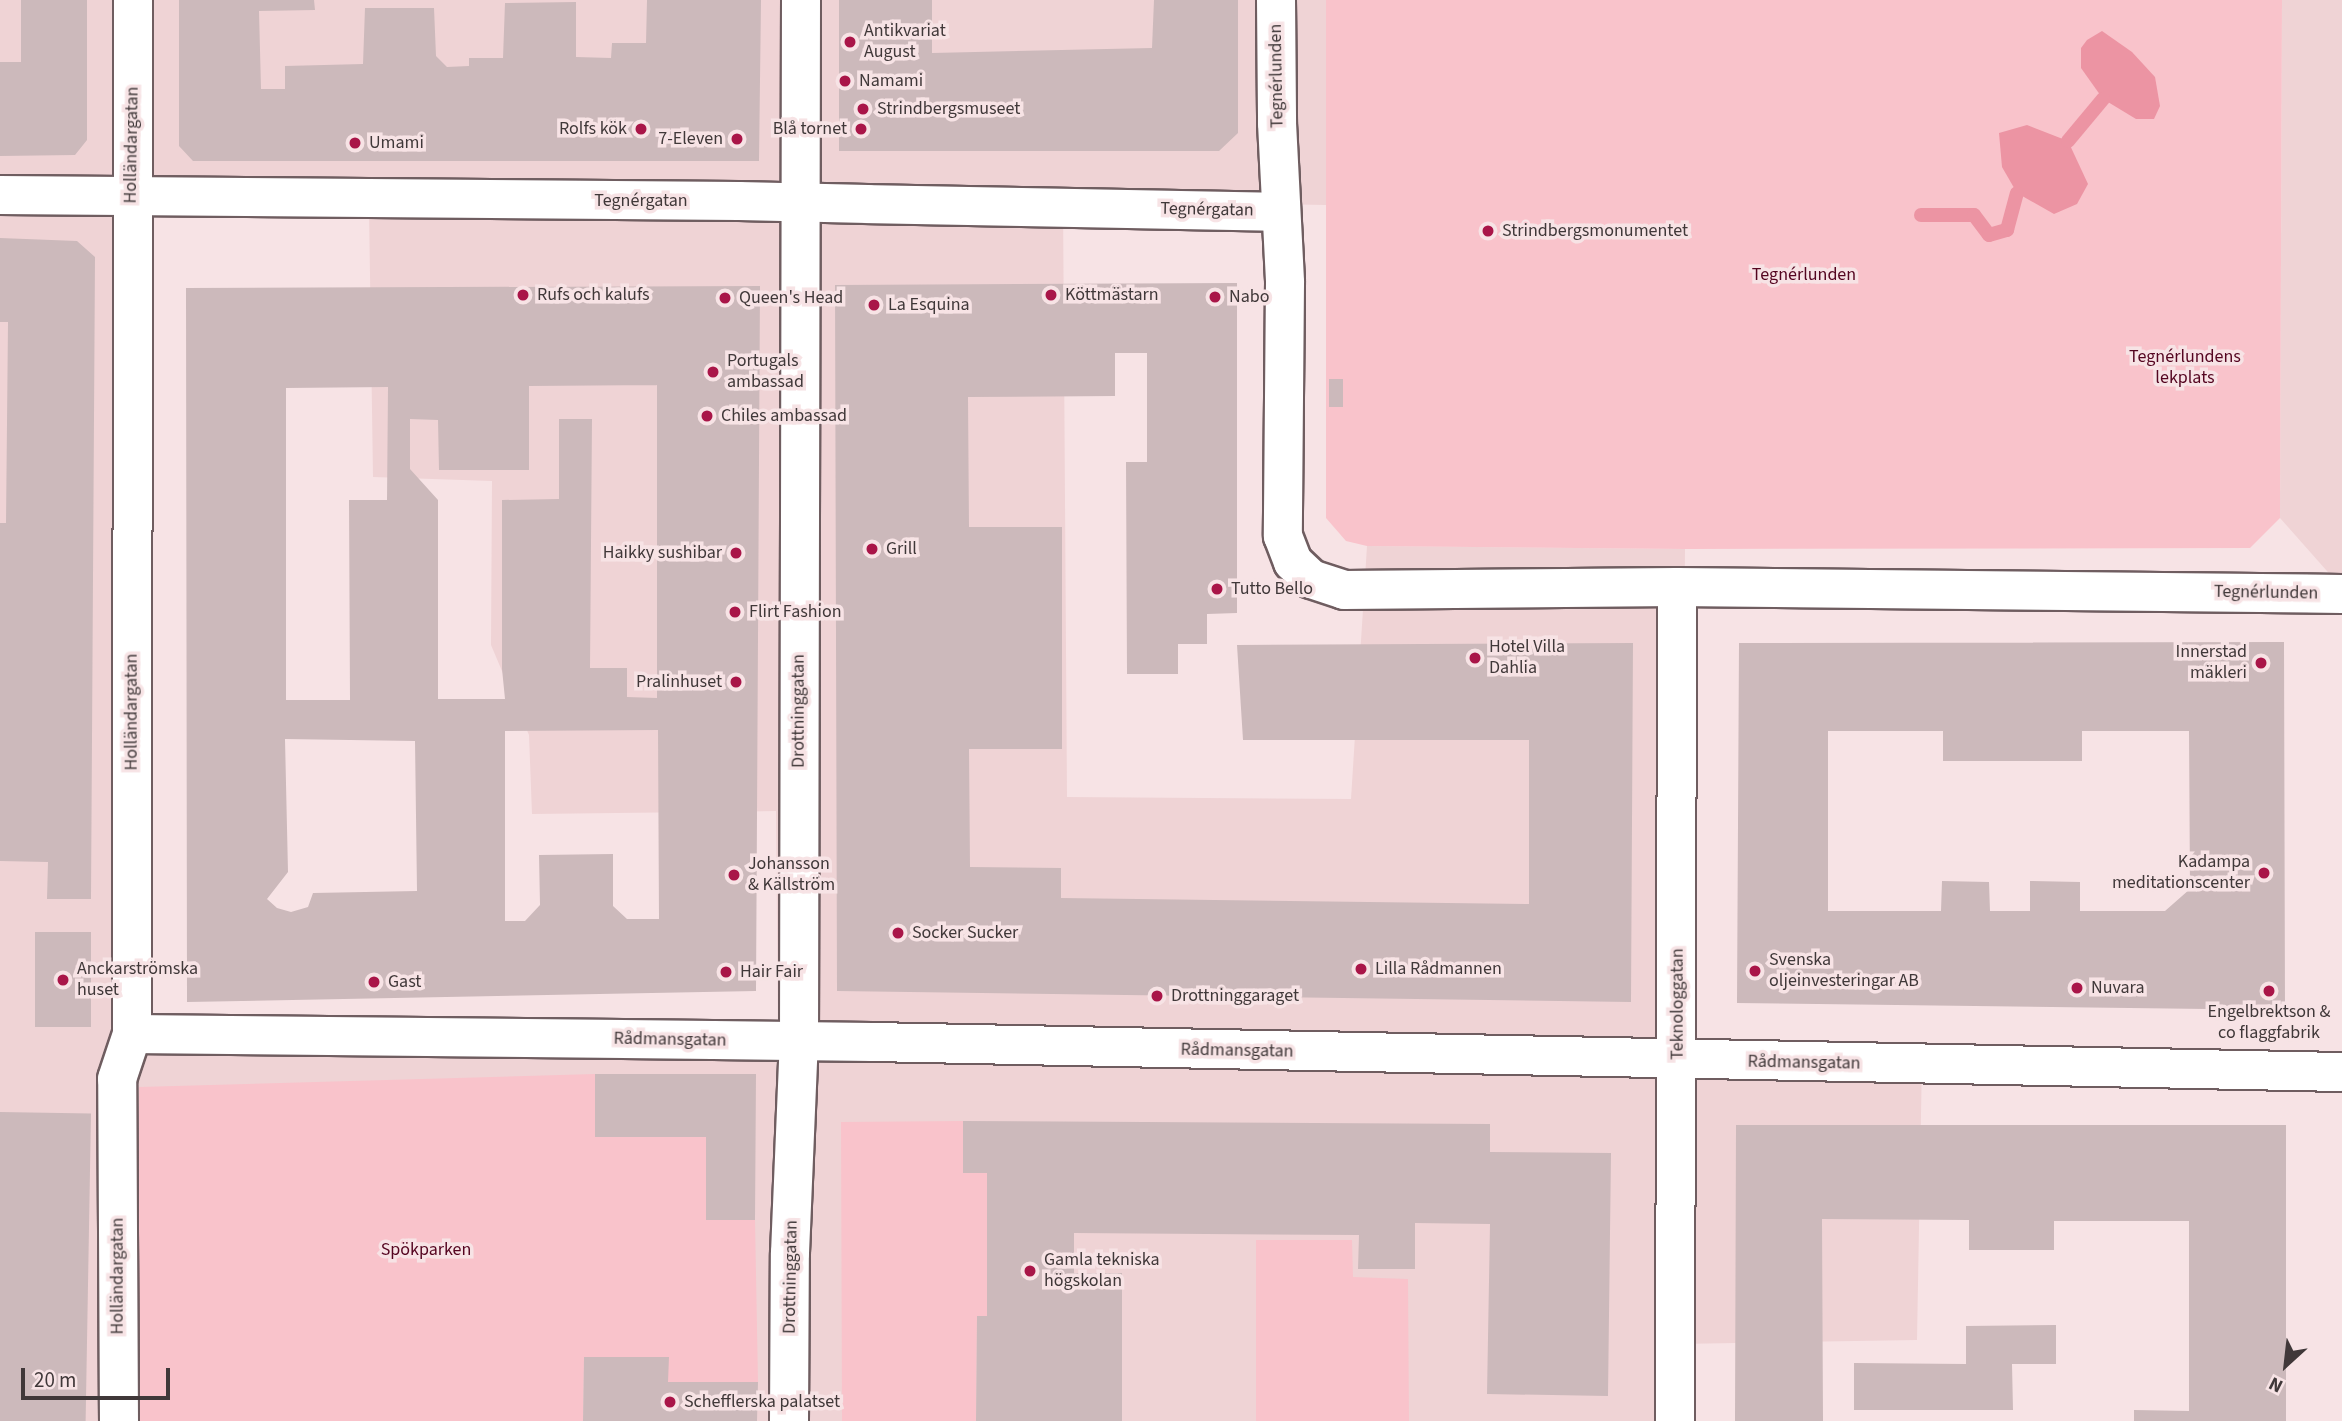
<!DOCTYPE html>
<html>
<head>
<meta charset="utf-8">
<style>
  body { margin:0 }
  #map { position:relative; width:2342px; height:1421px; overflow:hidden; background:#f7e3e5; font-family:"Source Sans 3",sans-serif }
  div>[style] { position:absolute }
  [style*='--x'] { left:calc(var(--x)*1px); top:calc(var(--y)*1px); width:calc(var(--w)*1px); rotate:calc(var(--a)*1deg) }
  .built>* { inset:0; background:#efd3d5 }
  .green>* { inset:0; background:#f9c3cb }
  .water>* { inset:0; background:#ec94a3 }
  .stream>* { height:14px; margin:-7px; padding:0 7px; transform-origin:7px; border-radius:7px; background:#ec94a3 }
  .building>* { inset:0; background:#ccb9bb; transform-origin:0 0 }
  .roads { filter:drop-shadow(2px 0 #6f5d60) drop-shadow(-2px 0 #6f5d60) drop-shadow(0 2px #6f5d60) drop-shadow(0 -2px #6f5d60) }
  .pedestrian>* { height:38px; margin:-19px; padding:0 19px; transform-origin:19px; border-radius:19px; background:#fff }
  .minor>* { height:38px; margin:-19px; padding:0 19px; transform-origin:19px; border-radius:19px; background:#fff }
  .dots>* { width:19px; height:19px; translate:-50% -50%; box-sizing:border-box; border:4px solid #f7e3e5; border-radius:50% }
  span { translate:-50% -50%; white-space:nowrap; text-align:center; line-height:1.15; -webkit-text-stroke:7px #f7e3e5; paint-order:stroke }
  .poi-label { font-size:18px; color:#403839 }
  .left { translate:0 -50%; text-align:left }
  .right { translate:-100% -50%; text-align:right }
  .street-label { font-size:18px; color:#403839 }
  .park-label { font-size:18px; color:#540520 }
  .north { position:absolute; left:2251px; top:1330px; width:70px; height:70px; -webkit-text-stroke:5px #f7e3e5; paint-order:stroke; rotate:207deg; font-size:19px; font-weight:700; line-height:28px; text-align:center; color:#403839 }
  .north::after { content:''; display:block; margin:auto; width:24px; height:32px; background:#403839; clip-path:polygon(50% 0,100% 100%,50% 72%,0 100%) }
  .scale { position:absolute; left:21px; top:1368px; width:149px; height:32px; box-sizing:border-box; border:4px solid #403839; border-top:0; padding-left:9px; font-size:21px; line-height:24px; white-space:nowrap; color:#403839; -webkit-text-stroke:5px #f7e3e5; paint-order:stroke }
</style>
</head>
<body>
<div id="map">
  <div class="built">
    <div style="clip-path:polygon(evenodd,0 0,1326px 0,1326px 205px,1063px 200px,1067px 797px,1351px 799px,1367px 546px,1685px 549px,1681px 1058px,1922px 1059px,1917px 1340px,1678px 1344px,1677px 1421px,0 1421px,0 0,141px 207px,369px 208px,373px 477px,492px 481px,491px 645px,529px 735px,532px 814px,776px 811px,778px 1036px,137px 1031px,141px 207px)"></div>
    <div style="clip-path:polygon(2282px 0,2342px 0,2342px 588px,2280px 518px)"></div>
  </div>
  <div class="green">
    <div style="clip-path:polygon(1326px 0,2282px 0,2280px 518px,2250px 548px,1685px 549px,1367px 546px,1346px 541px,1326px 518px)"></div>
    <div style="clip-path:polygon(595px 1074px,595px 1137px,706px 1137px,706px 1220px,755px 1220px,758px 1382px,668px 1382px,668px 1358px,584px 1357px,583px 1421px,138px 1421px,139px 1087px)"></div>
    <div style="clip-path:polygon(963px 1121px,963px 1172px,987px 1173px,987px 1316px,977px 1316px,976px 1421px,842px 1421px,841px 1122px)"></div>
    <div style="clip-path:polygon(1256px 1240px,1352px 1240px,1353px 1277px,1408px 1279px,1409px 1421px,1256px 1421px)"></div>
  </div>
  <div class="water">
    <div style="clip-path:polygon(2102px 31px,2132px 52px,2155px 77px,2160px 106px,2154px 119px,2136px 119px,2103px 99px,2081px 68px,2081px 48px,2087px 40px)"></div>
    <div style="clip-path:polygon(2027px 125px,2068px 141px,2088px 184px,2077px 204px,2054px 214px,2017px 193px,2002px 167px,1999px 133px)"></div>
  </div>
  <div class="stream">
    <div style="--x:2068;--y:141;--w:55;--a:-50.2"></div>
    <div style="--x:1921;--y:215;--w:53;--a:0"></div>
    <div style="--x:1974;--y:215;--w:25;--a:53"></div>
    <div style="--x:1989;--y:235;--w:19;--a:-16"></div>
    <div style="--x:2007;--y:230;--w:38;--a:-75"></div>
  </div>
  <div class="building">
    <div style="clip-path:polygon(21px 0,87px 0,87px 140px,75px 155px,0 156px,0 62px,21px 62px)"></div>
    <div style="clip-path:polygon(179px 0,314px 0,315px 10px,259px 11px,261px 89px,285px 89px,285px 66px,363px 64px,365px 8px,434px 8px,436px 56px,447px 67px,469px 66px,469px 58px,503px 58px,505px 3px,576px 2px,576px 57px,611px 58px,612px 43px,646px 43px,647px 0,761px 0,759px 161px,193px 161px,179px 146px)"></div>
    <div style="clip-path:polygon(839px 0,932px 0,932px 53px,1152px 48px,1154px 0,1238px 0,1238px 133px,1219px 151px,839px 151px)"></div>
    <div style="clip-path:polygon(0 238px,77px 241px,95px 257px,91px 899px,47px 899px,48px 862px,0 861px,0 523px,6px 523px,8px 322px,0 322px)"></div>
    <div style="clip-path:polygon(1237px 283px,1237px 613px,1207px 614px,1207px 644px,1178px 644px,1178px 674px,1127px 674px,1126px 462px,1147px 462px,1147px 353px,1115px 353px,1115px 396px,968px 397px,969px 527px,1062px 527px,1062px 749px,969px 749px,970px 867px,1061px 868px,1061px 898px,1529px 904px,1529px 740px,1243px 740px,1237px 645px,1633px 643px,1631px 1002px,837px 991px,835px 285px)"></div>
    <div style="clip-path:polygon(evenodd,760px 286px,756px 991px,187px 1002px,186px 288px,760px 286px,657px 385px,657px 698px,627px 697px,627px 668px,590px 668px,592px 419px,559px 419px,559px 499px,502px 500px,502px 669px,505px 699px,438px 699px,438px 500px,410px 469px,410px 419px,438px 420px,439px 470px,529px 470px,529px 386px,657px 385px,760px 286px,388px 387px,387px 500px,349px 500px,350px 700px,286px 700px,286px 388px,388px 387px,760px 286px,658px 730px,659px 919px,627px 919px,613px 906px,613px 854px,539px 855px,540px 905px,525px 921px,505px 921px,505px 731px,658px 730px,760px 286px,285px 739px,415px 741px,417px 891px,313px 893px,308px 907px,291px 912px,277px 908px,267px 899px,288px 872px,285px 739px)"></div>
    <div style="left:1329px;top:379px;width:14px;height:28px"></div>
    <div style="clip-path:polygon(evenodd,2284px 642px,2285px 1010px,1737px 1003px,1739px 643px,2284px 642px,1828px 731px,1943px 731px,1943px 761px,2082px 761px,2082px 731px,2189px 731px,2190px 889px,2165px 911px,2080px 911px,2080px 882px,2030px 881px,2030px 911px,1990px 911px,1989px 882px,1942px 881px,1941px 911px,1828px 911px,1828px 731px)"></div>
    <div style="left:35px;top:932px;width:56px;height:95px"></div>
    <div style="clip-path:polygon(595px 1074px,756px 1074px,755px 1220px,706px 1220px,706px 1137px,595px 1137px)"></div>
    <div style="left:0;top:1112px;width:91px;height:309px;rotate:1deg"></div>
    <div style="clip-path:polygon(963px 1121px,1490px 1124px,1490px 1152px,1611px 1153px,1608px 1396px,1487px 1394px,1490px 1224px,1415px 1223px,1415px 1269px,1358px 1269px,1359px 1235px,1074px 1233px,1074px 1273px,1122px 1273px,1122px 1421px,976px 1421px,977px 1316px,987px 1316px,987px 1173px,963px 1173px)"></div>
    <div style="clip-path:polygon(1736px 1125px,2286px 1125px,2286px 1421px,2134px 1421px,2134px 1410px,2189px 1411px,2189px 1221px,2054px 1221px,2054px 1250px,1969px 1250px,1969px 1220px,1822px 1219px,1823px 1421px,1735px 1421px)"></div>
    <div style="clip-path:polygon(2056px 1325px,2056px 1364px,2012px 1364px,2013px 1410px,1854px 1410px,1854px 1363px,1966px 1364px,1966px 1326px)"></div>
    <div style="clip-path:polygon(584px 1357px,669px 1357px,668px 1382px,758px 1382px,757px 1421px,583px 1421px)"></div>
  </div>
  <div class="roads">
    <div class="pedestrian">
      <div style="--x:739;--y:201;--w:129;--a:1.3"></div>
      <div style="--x:713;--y:1040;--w:159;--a:0.7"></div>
      <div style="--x:789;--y:1421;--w:168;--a:-89.7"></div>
      <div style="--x:790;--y:1253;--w:212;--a:-87.6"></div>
      <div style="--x:799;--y:1041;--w:1041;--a:-89.89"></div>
    </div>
    <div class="minor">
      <div style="--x:1276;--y:0;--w:123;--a:89.5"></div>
      <div style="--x:1277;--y:123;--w:160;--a:87.1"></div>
      <div style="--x:1285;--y:283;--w:253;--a:90.5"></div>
      <div style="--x:1283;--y:536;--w:28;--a:69"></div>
      <div style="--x:1293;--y:562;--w:25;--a:43"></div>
      <div style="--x:1311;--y:579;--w:35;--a:18"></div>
      <div style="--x:1344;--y:590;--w:333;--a:-0.5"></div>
      <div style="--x:1677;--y:587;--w:665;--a:0.6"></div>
      <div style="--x:0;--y:195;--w:739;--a:0.47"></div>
      <div style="--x:868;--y:204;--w:413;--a:1.1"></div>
      <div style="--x:132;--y:1034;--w:581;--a:0.59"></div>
      <div style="--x:872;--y:1042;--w:1470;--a:1.17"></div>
      <div style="--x:119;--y:1421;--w:342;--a:-90.3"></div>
      <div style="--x:117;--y:1079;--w:47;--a:-71.6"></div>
      <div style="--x:132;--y:1034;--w:1034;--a:-89.94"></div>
      <div style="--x:1675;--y:1421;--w:834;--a:-89.86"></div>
    </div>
  </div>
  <div class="dots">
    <div style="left:850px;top:42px;background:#a91548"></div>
    <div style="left:845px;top:81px;background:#a91548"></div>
    <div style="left:863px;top:109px;background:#a91548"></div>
    <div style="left:641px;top:129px;background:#a91548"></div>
    <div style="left:861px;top:129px;background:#a91548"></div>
    <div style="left:737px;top:139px;background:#a91548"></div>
    <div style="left:355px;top:143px;background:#a91548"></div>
    <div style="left:1488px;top:231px;background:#a91548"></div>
    <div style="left:523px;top:295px;background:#a91548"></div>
    <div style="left:1051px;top:295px;background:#a91548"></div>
    <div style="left:1215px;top:297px;background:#a91548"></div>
    <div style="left:725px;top:298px;background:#a91548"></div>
    <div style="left:874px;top:305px;background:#a91548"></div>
    <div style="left:713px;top:372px;background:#a91548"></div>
    <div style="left:707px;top:416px;background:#a91548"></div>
    <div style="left:872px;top:549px;background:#a91548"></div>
    <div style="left:736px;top:553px;background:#a91548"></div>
    <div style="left:1217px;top:589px;background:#a91548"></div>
    <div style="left:735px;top:612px;background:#a91548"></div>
    <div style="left:1475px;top:658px;background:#a91548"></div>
    <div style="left:2261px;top:663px;background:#a91548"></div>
    <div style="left:736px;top:682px;background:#a91548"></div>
    <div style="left:2264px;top:873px;background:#a91548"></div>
    <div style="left:734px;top:875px;background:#a91548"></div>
    <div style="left:898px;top:933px;background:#a91548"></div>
    <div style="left:1361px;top:969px;background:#a91548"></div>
    <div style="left:1755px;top:971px;background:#a91548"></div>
    <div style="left:726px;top:972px;background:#a91548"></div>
    <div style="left:63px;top:980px;background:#a91548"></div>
    <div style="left:374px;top:982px;background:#a91548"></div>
    <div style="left:2077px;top:988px;background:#a91548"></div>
    <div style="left:2269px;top:991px;background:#a91548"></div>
    <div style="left:1157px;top:996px;background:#a91548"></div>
    <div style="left:1030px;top:1271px;background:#a91548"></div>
    <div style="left:670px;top:1402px;background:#a91548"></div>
  </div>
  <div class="poi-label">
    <span class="left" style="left:864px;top:42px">Antikvariat<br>August</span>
    <span class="left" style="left:859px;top:81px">Namami</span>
    <span class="left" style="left:877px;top:109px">Strindbergsmuseet</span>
    <span class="right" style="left:627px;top:129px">Rolfs kök</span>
    <span class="right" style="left:847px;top:129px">Blå tornet</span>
    <span class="right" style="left:723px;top:139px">7-Eleven</span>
    <span class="left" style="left:369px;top:143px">Umami</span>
    <span class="left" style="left:1502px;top:231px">Strindbergsmonumentet</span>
    <span class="left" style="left:537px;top:295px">Rufs och kalufs</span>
    <span class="left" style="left:1065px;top:295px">Köttmästarn</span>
    <span class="left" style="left:1229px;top:297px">Nabo</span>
    <span class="left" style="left:739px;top:298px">Queen's Head</span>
    <span class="left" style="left:888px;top:305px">La Esquina</span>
    <span class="left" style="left:727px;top:372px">Portugals<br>ambassad</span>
    <span class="left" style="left:721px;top:416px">Chiles ambassad</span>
    <span class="left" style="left:886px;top:549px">Grill</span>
    <span class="right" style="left:722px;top:553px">Haikky sushibar</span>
    <span class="left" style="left:1231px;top:589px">Tutto Bello</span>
    <span class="left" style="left:749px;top:612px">Flirt Fashion</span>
    <span class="left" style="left:1489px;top:658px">Hotel Villa<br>Dahlia</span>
    <span class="right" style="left:2247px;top:663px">Innerstad<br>mäkleri</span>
    <span class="right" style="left:722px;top:682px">Pralinhuset</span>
    <span class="right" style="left:2250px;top:873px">Kadampa<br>meditationscenter</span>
    <span class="left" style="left:748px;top:875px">Johansson<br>&amp; Källström</span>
    <span class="left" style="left:912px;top:933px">Socker Sucker</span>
    <span class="left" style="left:1769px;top:971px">Svenska<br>oljeinvesteringar AB</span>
    <span class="left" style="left:1375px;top:969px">Lilla Rådmannen</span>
    <span class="left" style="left:77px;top:980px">Anckarströmska<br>huset</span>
    <span class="left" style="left:740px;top:972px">Hair Fair</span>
    <span class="left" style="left:388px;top:982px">Gast</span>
    <span class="left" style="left:2091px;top:988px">Nuvara</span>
    <span class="left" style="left:1171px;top:996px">Drottninggaraget</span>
    <span style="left:2269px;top:1023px">Engelbrektson &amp;<br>co flaggfabrik</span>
    <span class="left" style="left:1044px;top:1271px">Gamla tekniska<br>högskolan</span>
    <span class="left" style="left:684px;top:1402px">Schefflerska palatset</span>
  </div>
  <div class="street-label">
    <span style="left:1277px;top:76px;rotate:-91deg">Tegnérlunden</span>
    <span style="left:132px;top:145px;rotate:-89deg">Holländargatan</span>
    <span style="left:641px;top:201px">Tegnérgatan</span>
    <span style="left:1207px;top:210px;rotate:1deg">Tegnérgatan</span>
    <span style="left:2266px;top:593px;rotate:1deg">Tegnérlunden</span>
    <span style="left:799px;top:711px;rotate:-90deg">Drottninggatan</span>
    <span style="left:132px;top:712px;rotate:-90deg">Holländargatan</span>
    <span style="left:1678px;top:1004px;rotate:-90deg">Teknologgatan</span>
    <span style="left:670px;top:1040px;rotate:1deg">Rådmansgatan</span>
    <span style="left:1237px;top:1051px;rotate:1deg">Rådmansgatan</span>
    <span style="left:1804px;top:1063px;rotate:1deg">Rådmansgatan</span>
    <span style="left:118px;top:1276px;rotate:-90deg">Holländargatan</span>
    <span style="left:791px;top:1277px;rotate:-89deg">Drottninggatan</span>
  </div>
  <div class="park-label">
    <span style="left:1804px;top:275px">Tegnérlunden</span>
    <span style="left:2185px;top:368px">Tegnérlundens<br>lekplats</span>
    <span style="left:426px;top:1250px">Spökparken</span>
  </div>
  <div class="north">N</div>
  <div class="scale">20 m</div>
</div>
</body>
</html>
